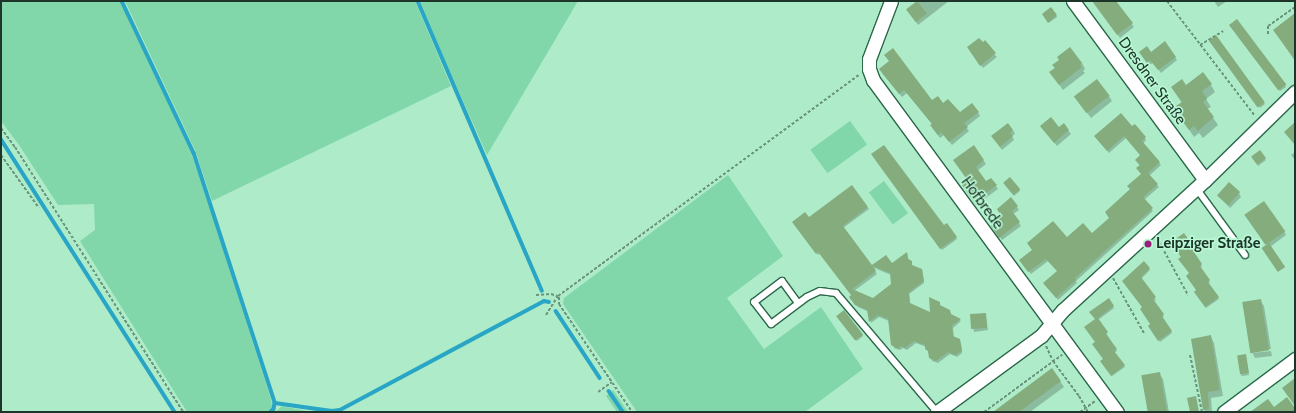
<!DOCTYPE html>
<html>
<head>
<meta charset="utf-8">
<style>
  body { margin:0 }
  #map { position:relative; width:1296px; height:413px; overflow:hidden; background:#aeecc9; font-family:Cabin,sans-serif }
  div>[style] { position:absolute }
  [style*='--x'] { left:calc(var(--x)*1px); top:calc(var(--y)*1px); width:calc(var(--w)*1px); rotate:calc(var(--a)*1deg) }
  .green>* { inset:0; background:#81d7aa; transform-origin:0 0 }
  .shadow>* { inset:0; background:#0003; transform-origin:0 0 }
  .stream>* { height:3.5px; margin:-1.75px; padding:0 1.75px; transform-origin:1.75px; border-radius:1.75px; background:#29a5c5 }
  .building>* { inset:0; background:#85ac7d; transform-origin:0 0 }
  .path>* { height:2px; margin-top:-1px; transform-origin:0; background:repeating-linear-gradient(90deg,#68947b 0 3px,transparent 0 5px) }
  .roads { filter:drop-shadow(1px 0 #2c684b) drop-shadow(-1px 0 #2c684b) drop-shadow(0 1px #2c684b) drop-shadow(0 -1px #2c684b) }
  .lane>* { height:6px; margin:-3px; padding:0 3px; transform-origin:3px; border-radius:3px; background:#fff }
  .street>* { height:13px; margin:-6.5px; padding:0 6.5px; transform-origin:6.5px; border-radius:6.5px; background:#fff }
  .dots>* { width:11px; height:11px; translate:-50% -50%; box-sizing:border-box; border:2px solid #baf9d6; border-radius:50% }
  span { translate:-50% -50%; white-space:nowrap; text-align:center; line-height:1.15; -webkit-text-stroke:3px #baf9d6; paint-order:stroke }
  .street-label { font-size:15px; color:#1d3629 }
  .poi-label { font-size:15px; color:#1d3629; font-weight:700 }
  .left { translate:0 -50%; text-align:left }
  .frame { position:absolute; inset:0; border:2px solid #1d3629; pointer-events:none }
</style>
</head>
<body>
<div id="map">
  <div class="green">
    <div style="clip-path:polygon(1px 1px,118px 1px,122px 3px,191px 153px,208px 202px,271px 399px,272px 407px,267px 412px,187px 412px,80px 241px,95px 230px,94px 204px,58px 205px,19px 145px,1px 121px)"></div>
    <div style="clip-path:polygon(125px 1px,415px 1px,451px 86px,212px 201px,195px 150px)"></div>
    <div style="clip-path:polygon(420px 1px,578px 1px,487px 155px,451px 74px)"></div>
    <div style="left:850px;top:121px;width:29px;height:49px;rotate:54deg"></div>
    <div style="clip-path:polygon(728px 175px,783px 256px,727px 298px,764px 349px,821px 307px,863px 369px,805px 412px,637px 412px,563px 304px,564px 298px)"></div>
    <div style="left:884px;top:181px;width:40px;height:19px;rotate:53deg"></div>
    <div style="clip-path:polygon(613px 390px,628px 412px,617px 412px,606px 396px)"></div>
    <div style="clip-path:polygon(282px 406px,311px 412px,275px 412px)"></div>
  </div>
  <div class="shadow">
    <div style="clip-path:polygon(918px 1px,949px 1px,918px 25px,907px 9px)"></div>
    <div style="clip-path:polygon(1093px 1px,1115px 1px,1134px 27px,1120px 38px)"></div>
    <div style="clip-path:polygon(1214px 1px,1227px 1px,1218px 7px)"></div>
    <div style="left:1051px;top:8px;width:11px;height:10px;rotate:56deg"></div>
    <div style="clip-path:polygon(1295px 14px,1295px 61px,1274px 30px)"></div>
    <div style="clip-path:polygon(1231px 27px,1285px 85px,1286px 87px,1280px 91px)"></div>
    <div style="clip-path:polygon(1216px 36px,1265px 104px,1260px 108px,1209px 41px)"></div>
    <div style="clip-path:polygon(983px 44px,997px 57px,983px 68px,970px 51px)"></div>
    <div style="clip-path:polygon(1070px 48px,1082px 63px,1085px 69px,1083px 71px,1085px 73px,1063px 90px,1050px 72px,1055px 68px)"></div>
    <div style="clip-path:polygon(1151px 53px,1175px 57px,1177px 60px,1161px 73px,1153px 63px,1149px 65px,1142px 56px)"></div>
    <div style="clip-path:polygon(882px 73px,932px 102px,943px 104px,960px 114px,978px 112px,980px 116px,966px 127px,969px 131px,952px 145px,944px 135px,940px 138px,933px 129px,931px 125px,932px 124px,907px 93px,902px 97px)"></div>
    <div style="clip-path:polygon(1211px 85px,1215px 92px,1206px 99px,1211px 107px,1207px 109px,1218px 125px,1203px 138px,1199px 133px,1194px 137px,1181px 118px,1184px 117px,1182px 103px,1172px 88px)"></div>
    <div style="clip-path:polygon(1109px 96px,1112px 101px,1091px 118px,1075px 97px)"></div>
    <div style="clip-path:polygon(1063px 124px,1071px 134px,1057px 146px,1041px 127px,1059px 128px)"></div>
    <div style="clip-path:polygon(1132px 127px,1145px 138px,1146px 140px,1143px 144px,1161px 165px,1149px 176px,1159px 187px,1144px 200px,1153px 211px,1076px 281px,1077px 283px,1058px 300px,1046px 286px,1058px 272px,1048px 261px,1031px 274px,1022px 263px,1067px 238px,1092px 234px,1110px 219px,1142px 175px,1140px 166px,1136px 160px,1141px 156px,1126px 138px,1109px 153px,1097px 138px)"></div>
    <div style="clip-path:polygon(1013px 130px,1015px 134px,1012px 136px,1014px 140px,1002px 150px,992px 136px)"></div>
    <div style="clip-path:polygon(974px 147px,986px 164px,977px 171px,986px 183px,991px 179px,998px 189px,976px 205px,963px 186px,969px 181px)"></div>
    <div style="left:1260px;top:152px;width:10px;height:10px;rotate:53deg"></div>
    <div style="clip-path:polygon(1295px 152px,1295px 160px,1291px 155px)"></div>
    <div style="clip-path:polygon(872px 155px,943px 227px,947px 224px,957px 239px,942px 250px)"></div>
    <div style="clip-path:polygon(1005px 185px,1019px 190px,1020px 191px,1014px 196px)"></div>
    <div style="clip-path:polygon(1239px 193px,1241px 197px,1230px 208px,1218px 195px)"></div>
    <div style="clip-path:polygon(1011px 198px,1019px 210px,1013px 214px,1021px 226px,1002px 240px,994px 229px)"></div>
    <div style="clip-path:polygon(evenodd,867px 207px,869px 209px,843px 228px,872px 267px,886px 257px,892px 264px,907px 253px,909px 261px,913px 266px,922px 270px,924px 283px,909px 294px,910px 304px,931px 314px,939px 302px,940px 307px,950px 311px,951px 315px,961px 321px,953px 328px,954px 338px,961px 343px,962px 353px,957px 357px,950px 354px,938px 363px,932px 361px,926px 347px,916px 343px,907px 350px,903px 348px,900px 350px,894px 348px,889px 321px,879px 317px,871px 323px,869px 312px,858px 307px,851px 299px,852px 296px,820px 253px,818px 255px,795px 224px,809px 219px,867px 207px,872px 267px,891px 275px,892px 285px,873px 299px,854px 291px,877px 274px,872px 267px)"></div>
    <div style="clip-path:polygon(1249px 219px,1284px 231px,1286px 235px,1270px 247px)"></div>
    <div style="clip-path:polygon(1184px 234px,1194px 249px,1192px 251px,1202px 266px,1200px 268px,1210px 282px,1208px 284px,1219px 299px,1206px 308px,1195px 292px,1198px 291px,1192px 277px,1182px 257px)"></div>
    <div style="clip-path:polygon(1144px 263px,1150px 270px,1141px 279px,1156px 300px,1154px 301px,1163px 315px,1164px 316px,1162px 318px,1172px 333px,1160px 342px,1149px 326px,1151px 324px,1143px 308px,1123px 281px)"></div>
    <div style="clip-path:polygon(1108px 300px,1114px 308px,1098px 320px,1117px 351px,1114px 353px,1125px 367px,1112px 376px,1101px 361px,1104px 359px,1096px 342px,1096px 320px)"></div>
    <div style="clip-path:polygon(1260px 300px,1264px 306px,1271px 349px,1252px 351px,1252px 353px,1271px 351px,1272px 356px,1255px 358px,1252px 352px)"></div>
    <div style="clip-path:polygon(971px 316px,986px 316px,988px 330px,974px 332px)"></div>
    <div style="clip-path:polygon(838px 318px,862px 334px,863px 336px,857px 341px)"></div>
    <div style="clip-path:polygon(1211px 337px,1214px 343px,1223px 396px,1211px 398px,1212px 412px,1206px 412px,1204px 410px)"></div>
    <div style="clip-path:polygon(1246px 357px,1249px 375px,1242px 376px,1241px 375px)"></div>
    <div style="clip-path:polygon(1052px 369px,1064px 387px,1030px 412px,994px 412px)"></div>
    <div style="clip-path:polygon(1159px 373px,1163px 379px,1169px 412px,1148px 412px)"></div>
  </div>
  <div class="stream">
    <div style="--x:122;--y:1;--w:168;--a:64.7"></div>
    <div style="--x:194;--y:153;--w:263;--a:72"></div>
    <div style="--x:275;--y:403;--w:6;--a:99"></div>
    <div style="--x:274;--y:409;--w:4;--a:135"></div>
    <div style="--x:418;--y:1;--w:315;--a:66.8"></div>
    <div style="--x:1;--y:139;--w:324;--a:57.5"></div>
    <div style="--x:556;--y:311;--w:80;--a:56.7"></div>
    <div style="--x:609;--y:391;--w:25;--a:56"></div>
    <div style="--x:275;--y:403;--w:57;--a:8.1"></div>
    <div style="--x:331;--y:411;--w:9;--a:-6"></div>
    <div style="--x:340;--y:410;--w:231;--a:-28.1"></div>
    <div style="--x:544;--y:301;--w:5;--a:11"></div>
  </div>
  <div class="building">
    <div style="left:917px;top:1px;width:16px;height:14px;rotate:52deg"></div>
    <div style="clip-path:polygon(1092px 1px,1116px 1px,1133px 23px,1117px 35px)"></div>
    <div style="clip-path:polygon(1051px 7px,1057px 15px,1048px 23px,1042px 14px)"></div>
    <div style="clip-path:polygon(1295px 13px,1295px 60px,1273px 30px)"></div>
    <div style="left:1237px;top:19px;width:82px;height:10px;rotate:53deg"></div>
    <div style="left:1216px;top:35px;width:83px;height:9px;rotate:54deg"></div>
    <div style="clip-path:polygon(979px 38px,983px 42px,985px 40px,996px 53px,980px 66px,967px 47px)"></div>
    <div style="clip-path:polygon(1165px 41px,1176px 57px,1158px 70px,1150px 60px,1147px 63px,1139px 52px,1147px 46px,1151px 52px)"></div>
    <div style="clip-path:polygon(1070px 47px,1082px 63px,1080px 64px,1082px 67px,1059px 85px,1049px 72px,1055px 68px,1052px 65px,1059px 60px,1057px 57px)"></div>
    <div style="clip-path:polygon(893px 48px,932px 100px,938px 96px,943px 103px,948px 99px,960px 112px,972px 103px,979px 112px,964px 123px,968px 127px,949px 142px,941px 132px,938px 135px,930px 125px,932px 124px,904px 90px,899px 94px,879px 69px,889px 61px,884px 55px)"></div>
    <div style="clip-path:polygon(1203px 72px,1212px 84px,1202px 91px,1207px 99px,1203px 102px,1214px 117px,1198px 131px,1194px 126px,1189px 130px,1180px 118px,1183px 116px,1176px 106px,1182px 102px,1171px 87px,1182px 79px,1186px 85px)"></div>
    <div style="left:1097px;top:79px;width:21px;height:29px;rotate:53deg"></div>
    <div style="clip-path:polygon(1121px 113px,1132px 126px,1135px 124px,1146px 137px,1142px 141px,1160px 162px,1148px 173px,1158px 184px,1143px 197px,1153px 208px,1075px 278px,1076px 280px,1056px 298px,1043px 283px,1057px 271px,1046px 259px,1028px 272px,1019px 260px,1032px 250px,1027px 243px,1053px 221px,1067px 237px,1083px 223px,1092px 233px,1109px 218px,1105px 212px,1130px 189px,1127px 186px,1141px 174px,1136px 168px,1140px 165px,1135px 160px,1140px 155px,1124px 136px,1107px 151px,1094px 136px)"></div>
    <div style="clip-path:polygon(1051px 117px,1059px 127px,1064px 123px,1069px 130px,1054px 143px,1040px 126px)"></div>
    <div style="clip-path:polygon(1295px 122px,1295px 145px,1284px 132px)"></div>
    <div style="clip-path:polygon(1008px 123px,1013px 130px,1010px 133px,1013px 136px,1000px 147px,991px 136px)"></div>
    <div style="clip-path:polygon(884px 145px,944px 225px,947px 223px,957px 237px,940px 249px,871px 154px)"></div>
    <div style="clip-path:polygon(974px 145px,984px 160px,976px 167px,986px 181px,991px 178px,997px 185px,974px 202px,962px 185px,968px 181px,953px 160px)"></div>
    <div style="left:1260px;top:150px;width:10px;height:11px;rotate:53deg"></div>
    <div style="left:1010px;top:177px;width:16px;height:9px;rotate:50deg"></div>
    <div style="left:1229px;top:182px;width:15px;height:18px;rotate:42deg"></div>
    <div style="clip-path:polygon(evenodd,852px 185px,868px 207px,843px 226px,872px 265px,886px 255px,892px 263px,907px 252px,908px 259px,912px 261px,912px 265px,922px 269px,924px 281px,909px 292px,910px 303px,930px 312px,929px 297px,940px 302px,940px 305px,950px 310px,951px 314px,961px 319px,952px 325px,953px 336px,960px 339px,962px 351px,955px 355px,948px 352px,936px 361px,929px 358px,928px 351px,925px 349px,925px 345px,914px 341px,905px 348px,901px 346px,898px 349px,891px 345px,888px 319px,878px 315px,869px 322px,867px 310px,855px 305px,849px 297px,851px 295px,818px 252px,816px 254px,792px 222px,805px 212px,809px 217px,852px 185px,873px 266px,890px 273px,891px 284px,873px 298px,852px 289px,876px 271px,873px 266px)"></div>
    <div style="clip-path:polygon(1011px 197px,1018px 206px,1012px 211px,1020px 222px,999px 238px,991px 226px,999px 220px,996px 217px,1000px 214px,997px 209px)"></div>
    <div style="left:1264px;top:201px;width:37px;height:24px;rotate:55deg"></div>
    <div style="clip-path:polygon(1184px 233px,1194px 247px,1192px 249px,1202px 264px,1200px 266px,1210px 280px,1208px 282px,1219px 297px,1205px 307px,1194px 292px,1196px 290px,1186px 276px,1189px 273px,1178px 259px,1181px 257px,1170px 243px)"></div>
    <div style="left:1269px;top:243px;width:29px;height:9px;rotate:56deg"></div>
    <div style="clip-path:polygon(1144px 261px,1150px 268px,1141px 277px,1156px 297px,1153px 299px,1164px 314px,1162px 316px,1172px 331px,1158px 341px,1148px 326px,1150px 324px,1140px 309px,1142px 307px,1122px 281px)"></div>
    <div style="clip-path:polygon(1109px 298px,1114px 306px,1098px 318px,1108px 332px,1106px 334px,1117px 349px,1114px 351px,1125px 365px,1111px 376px,1100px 361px,1103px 359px,1092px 344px,1095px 342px,1084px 327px,1095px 319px,1089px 312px)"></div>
    <div style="left:1261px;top:299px;width:52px;height:19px;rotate:81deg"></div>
    <div style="left:844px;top:310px;width:31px;height:10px;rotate:52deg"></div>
    <div style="left:986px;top:313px;width:15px;height:16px;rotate:86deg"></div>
    <div style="clip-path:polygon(1211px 335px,1220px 390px,1208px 392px,1209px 409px,1203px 410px,1191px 339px)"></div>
    <div style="left:1246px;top:354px;width:19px;height:9px;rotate:81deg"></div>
    <div style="clip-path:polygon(1052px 368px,1061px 381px,1019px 412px,993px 412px)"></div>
    <div style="left:1160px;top:372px;width:41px;height:19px;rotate:80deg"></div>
    <div style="clip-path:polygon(1295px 378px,1295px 406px,1282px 388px)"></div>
    <div style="clip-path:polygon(1196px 396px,1199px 412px,1190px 412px,1187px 398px)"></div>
    <div style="clip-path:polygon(1287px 397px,1295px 408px,1295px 412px,1250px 412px,1268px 399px,1274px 407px)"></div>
  </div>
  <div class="path">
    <div style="--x:1167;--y:1;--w:145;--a:52.6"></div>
    <div style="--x:1268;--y:34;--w:8;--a:-90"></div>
    <div style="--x:1268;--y:26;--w:33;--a:-35"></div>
    <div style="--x:1200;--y:45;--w:27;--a:-31"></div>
    <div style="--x:1;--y:128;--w:24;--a:54"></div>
    <div style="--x:15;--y:147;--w:314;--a:57.6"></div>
    <div style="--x:1;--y:155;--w:65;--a:54.4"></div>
    <div style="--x:1157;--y:238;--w:65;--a:61.5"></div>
    <div style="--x:1113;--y:278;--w:63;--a:60.6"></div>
    <div style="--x:536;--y:295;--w:15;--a:-4"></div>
    <div style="--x:551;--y:294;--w:7;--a:16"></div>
    <div style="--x:559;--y:297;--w:7;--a:90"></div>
    <div style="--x:559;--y:304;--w:130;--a:55.9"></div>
    <div style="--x:546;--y:315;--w:22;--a:-58"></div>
    <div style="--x:558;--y:296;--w:373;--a:-36.3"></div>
    <div style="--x:1046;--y:346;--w:17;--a:65"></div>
    <div style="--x:1053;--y:361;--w:44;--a:53.4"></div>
    <div style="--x:1079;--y:396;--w:18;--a:61"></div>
    <div style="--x:1190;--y:355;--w:58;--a:78.1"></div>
    <div style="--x:598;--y:392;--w:17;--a:-36"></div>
    <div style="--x:984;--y:412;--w:97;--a:-36.2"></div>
    <div style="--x:1080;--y:412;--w:19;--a:-36"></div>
  </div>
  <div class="roads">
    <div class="lane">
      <div style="--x:1196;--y:188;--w:83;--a:53.8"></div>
      <div style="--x:798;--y:303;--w:27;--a:-126"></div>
      <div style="--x:782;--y:281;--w:35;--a:143"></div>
      <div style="--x:754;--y:302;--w:28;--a:52"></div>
      <div style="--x:771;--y:324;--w:45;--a:-36.9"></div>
      <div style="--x:807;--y:297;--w:14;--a:-25"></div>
      <div style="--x:820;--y:291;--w:16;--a:7"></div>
      <div style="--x:836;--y:293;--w:156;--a:49.7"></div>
    </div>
    <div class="street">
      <div style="--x:891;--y:1;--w:62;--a:110.8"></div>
      <div style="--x:869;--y:59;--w:10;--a:90"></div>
      <div style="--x:869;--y:69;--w:12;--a:70"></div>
      <div style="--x:873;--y:80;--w:412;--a:53.7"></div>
      <div style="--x:1073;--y:1;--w:222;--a:53.6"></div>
      <div style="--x:937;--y:412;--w:129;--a:-36.2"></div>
      <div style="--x:1041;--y:336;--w:34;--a:-50"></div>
      <div style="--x:1063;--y:310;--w:193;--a:-42.5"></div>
      <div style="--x:1205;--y:180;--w:126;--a:-44.4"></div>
      <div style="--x:1224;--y:412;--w:89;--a:-36.7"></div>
    </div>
  </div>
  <div class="dots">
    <div style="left:1148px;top:244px;background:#98207b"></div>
  </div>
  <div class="street-label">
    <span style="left:1152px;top:81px;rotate:54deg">Dresdner Straße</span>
    <span style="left:982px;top:203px;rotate:54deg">Hofbrede</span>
  </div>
  <div class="poi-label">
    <span class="left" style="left:1156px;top:244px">Leipziger Straße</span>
  </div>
  <div class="frame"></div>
</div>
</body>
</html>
